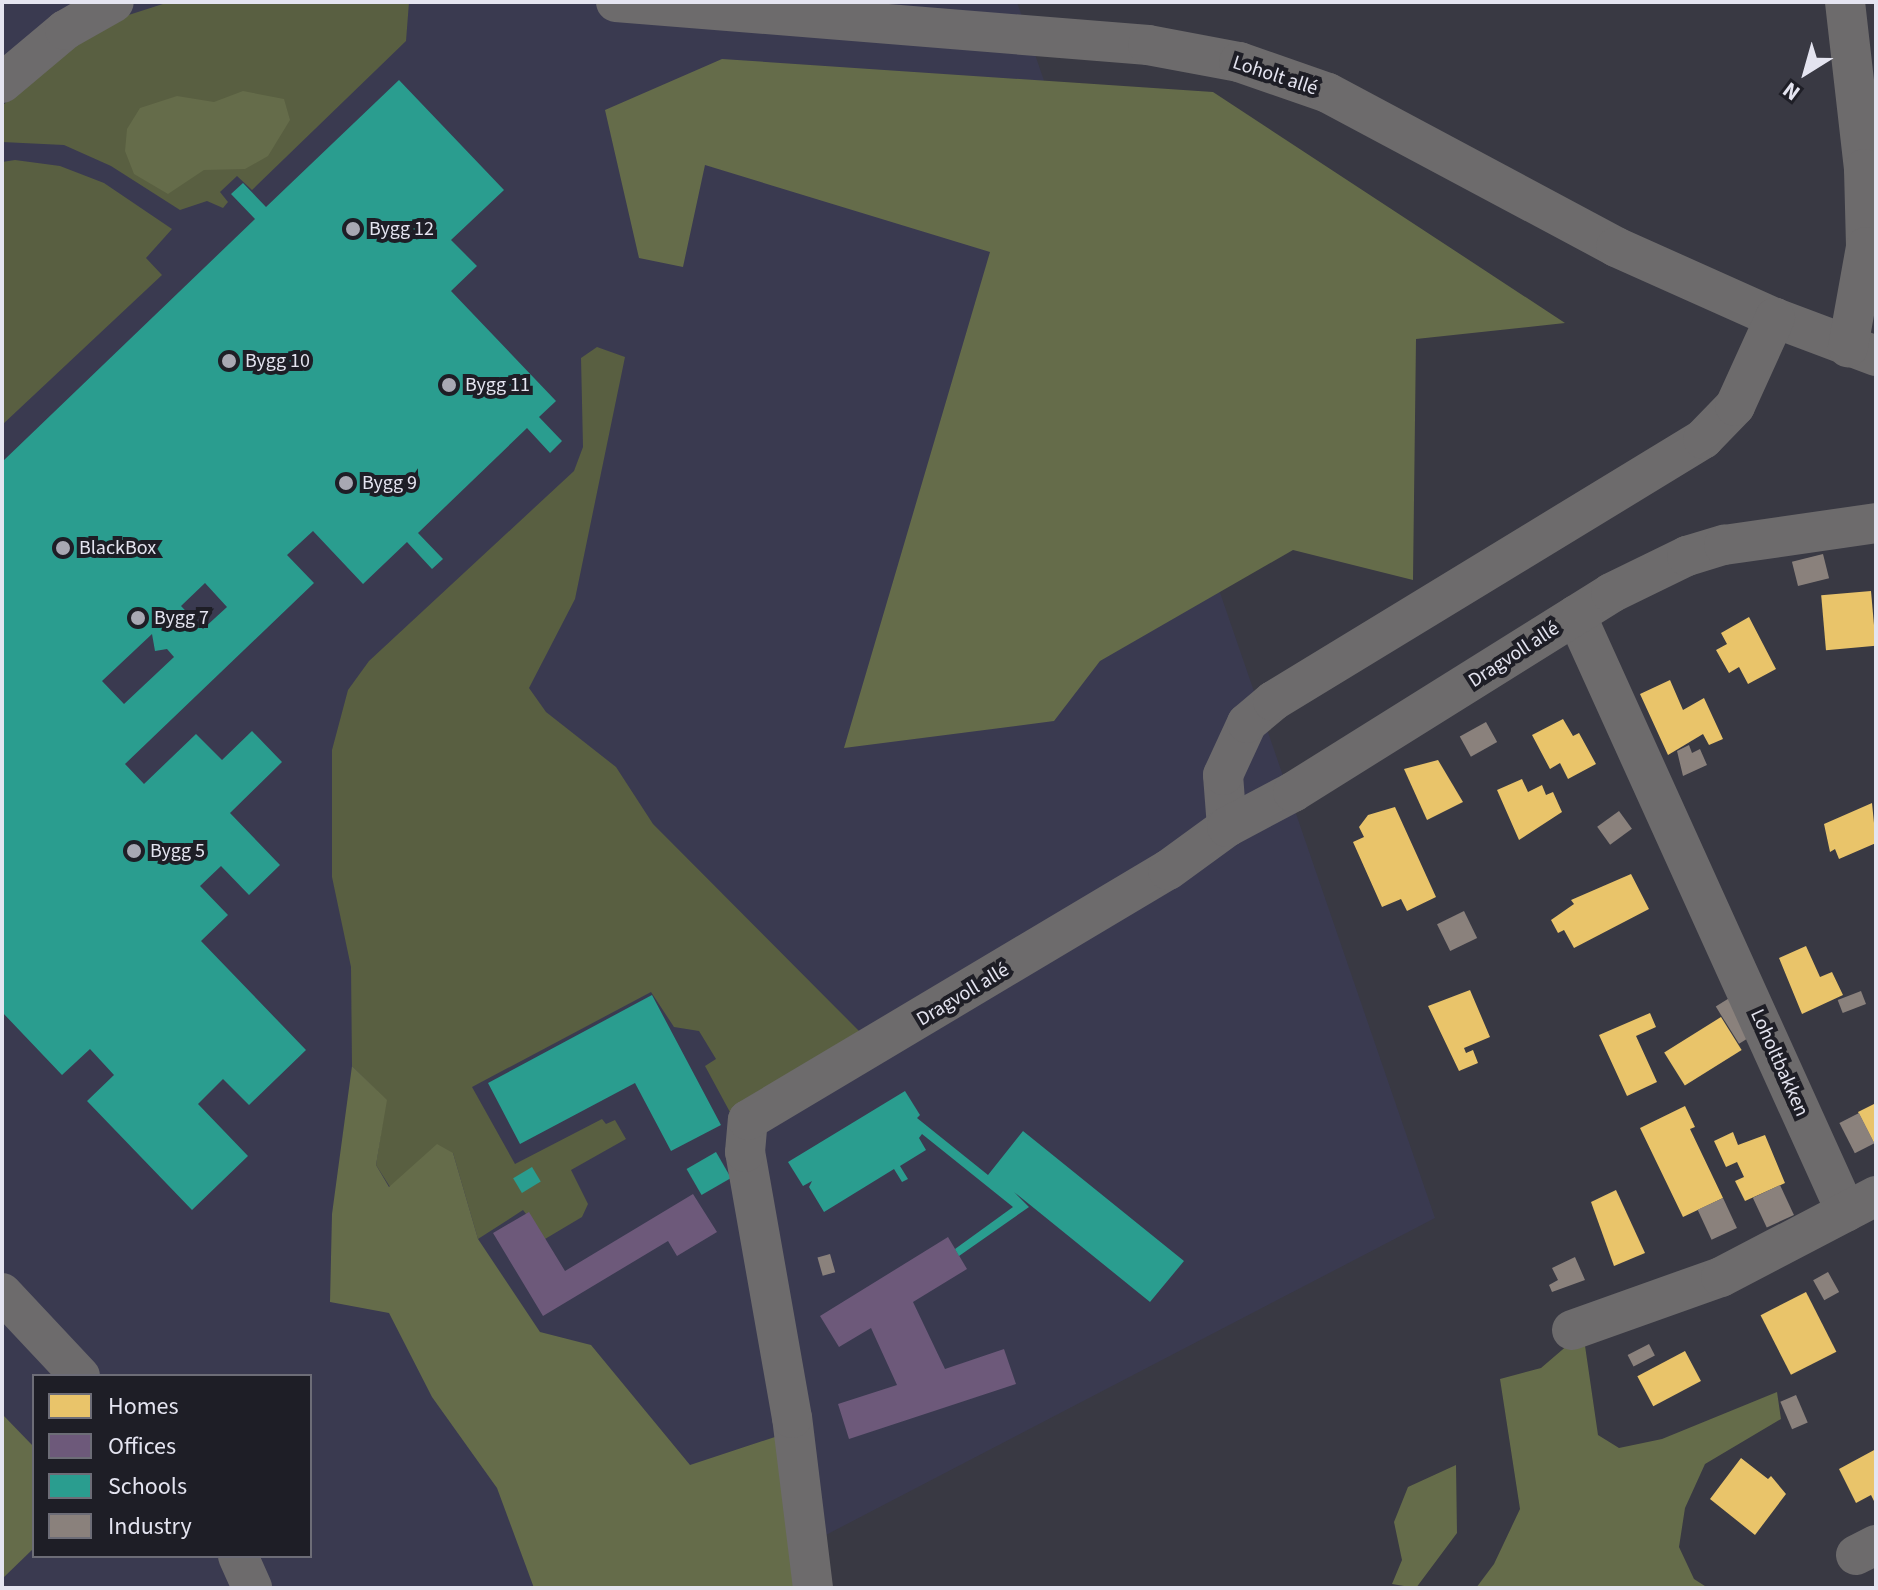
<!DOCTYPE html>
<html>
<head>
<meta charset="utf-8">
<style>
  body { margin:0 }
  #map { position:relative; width:1878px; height:1590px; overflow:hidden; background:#393943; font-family:"Source Sans 3",sans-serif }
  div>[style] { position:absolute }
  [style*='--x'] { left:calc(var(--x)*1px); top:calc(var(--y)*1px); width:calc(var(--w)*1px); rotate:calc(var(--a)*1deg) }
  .built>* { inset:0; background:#3a3a50 }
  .green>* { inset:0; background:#595f41 }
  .forest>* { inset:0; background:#656c4a }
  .homes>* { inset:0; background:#e9c46a; transform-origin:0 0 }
  .offices>* { inset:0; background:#6d597a }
  .schools>* { inset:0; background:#2a9d8f; transform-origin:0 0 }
  .industry>* { inset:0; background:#8a817c; transform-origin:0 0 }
  .minor>* { height:40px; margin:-20px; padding:0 20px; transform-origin:20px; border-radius:20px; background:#6d6b6c }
  .dots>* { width:22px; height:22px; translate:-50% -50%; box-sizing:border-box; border:4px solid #1e1e26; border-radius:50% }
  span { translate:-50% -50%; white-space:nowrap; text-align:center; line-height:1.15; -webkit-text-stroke:8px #1e1e26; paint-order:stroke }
  .street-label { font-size:20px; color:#e4e4f0 }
  .poi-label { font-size:20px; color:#e4e4f0 }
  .left { translate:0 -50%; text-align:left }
  .frame { position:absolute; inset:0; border:4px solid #e4e4f0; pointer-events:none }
  .legend { position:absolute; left:32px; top:1374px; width:280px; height:184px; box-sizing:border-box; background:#1e1e26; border:2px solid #6d6d77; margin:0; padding:10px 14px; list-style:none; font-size:24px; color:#e4e4f0 }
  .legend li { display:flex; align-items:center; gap:16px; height:40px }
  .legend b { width:40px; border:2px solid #6d6d77 }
  .north { position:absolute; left:1766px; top:32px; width:80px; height:80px; -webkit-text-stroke:6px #1e1e26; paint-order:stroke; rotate:217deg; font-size:22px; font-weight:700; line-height:32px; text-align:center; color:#e4e4f0 }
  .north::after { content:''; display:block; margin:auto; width:28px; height:36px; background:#e4e4f0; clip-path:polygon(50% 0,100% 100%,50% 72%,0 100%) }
</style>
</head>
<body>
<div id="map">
  <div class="built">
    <div style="clip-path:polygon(evenodd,2px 2px,1017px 2px,1435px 1218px,724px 1588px,2px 1588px,2px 2px,34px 1376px,310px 1376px,310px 1556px,34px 1556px,34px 1376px)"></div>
  </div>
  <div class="green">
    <div style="clip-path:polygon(169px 2px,409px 2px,406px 41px,252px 190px,237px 176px,220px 192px,228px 202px,223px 208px,207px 201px,180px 210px,111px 166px,64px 145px,2px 142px,2px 106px,42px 70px,110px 21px)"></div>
    <div style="clip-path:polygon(15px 160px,60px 166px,104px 183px,172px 229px,146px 258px,162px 275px,2px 425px,2px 162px)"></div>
    <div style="clip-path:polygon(597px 347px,625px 357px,575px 599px,529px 688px,546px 712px,616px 767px,653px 824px,862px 1034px,731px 1114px,705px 1066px,716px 1059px,699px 1031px,674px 1027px,651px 992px,472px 1087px,515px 1164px,602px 1119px,606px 1124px,615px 1120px,626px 1139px,571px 1170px,588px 1204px,582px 1217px,545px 1239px,523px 1210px,478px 1239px,453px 1153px,390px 1187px,376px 1165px,386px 1100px,352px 1066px,351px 967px,332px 877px,332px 750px,348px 690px,369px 661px,574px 471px,583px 447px,581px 358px)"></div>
  </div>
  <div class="forest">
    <div style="clip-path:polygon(722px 59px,1213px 92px,1565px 323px,1416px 339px,1413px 580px,1293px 550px,1100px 661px,1054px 721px,844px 748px,990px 252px,705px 165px,683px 267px,639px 258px,605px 110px)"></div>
    <div style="clip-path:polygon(243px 91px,284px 99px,290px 120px,268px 156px,245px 169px,204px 170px,168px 194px,134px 174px,125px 151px,127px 129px,140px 108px,177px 96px,214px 102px)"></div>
    <div style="clip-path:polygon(352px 1066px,387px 1100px,376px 1165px,389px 1187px,437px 1144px,453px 1153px,478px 1239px,540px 1332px,591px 1345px,690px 1465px,781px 1435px,803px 1588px,534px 1588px,497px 1488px,432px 1397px,389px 1313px,330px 1302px,332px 1214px)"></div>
    <div style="clip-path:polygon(1583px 1332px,1598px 1435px,1619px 1448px,1662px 1439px,1777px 1392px,1781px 1419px,1705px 1464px,1685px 1508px,1679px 1547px,1694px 1579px,1708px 1588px,1476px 1588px,1494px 1564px,1520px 1509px,1500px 1379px,1541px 1368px)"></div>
    <div style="clip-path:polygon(2px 1414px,34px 1447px,34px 1548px,2px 1579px)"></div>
    <div style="clip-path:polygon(1456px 1465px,1457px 1533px,1416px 1588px,1392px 1584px,1402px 1560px,1394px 1522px,1408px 1487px)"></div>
  </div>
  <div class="homes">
    <div style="left:1871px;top:591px;width:55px;height:50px;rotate:85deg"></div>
    <div style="clip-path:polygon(1749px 617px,1776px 669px,1748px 684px,1739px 667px,1729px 673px,1716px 650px,1727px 644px,1721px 633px)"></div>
    <div style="clip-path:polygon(1670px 680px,1683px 710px,1704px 698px,1723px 739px,1709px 745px,1703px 734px,1668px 755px,1640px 694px)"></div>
    <div style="clip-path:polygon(1563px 719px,1573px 736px,1579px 733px,1596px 764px,1568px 779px,1560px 763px,1550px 769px,1532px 735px)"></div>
    <div style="clip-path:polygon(1438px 760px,1463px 802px,1427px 820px,1404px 769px)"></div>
    <div style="clip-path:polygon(1522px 779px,1528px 792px,1542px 785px,1546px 795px,1553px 792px,1562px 812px,1519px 840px,1497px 790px)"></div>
    <div style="clip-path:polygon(1872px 803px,1876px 843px,1839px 859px,1835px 849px,1830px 852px,1824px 824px)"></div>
    <div style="clip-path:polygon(1395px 807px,1436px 897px,1407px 911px,1401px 899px,1382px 907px,1353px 842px,1364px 837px,1359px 827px,1368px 815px)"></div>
    <div style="clip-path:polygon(1631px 874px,1649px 909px,1574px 948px,1564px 930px,1558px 933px,1551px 920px,1574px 904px,1571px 900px)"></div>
    <div style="clip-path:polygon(1806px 946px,1820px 977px,1832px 972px,1843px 995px,1802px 1014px,1779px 958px)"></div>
    <div style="clip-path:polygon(1470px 990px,1490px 1037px,1464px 1048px,1466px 1053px,1473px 1050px,1478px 1063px,1459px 1071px,1428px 1006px)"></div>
    <div style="clip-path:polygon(1650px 1013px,1656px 1027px,1636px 1036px,1657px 1082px,1627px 1096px,1599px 1035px)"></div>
    <div style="left:1721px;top:1017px;width:39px;height:67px;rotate:58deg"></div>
    <div style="clip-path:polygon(1876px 1103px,1876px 1147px,1858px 1112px)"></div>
    <div style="clip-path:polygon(1685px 1106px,1695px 1127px,1690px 1129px,1723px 1198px,1683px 1217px,1640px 1128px)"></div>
    <div style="clip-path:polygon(1733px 1132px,1738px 1145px,1765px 1135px,1785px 1183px,1745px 1201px,1735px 1181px,1744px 1177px,1737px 1162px,1726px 1167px,1714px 1141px)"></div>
    <div style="clip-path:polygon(1616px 1190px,1645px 1253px,1614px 1266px,1591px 1202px)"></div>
    <div style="left:1806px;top:1292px;width:67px;height:51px;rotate:63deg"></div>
    <div style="left:1685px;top:1351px;width:34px;height:54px;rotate:62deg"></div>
    <div style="clip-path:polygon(1876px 1449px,1876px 1505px,1871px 1495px,1856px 1503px,1839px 1469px)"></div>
    <div style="clip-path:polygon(1741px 1458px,1768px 1479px,1771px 1476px,1786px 1494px,1755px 1535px,1710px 1499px)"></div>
  </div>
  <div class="offices">
    <div style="clip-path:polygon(693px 1194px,717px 1232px,677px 1256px,668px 1241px,543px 1316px,493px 1233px,529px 1212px,565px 1271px)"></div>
    <div style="clip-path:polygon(948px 1237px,967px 1269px,913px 1302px,945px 1369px,1004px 1349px,1016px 1384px,849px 1439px,838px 1404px,897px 1385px,871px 1328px,839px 1347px,820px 1316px)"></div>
  </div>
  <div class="schools">
    <div style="clip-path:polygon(evenodd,399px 80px,504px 190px,451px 240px,477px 266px,451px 291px,556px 401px,539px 417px,562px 441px,550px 453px,527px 428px,418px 533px,443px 559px,432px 569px,407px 542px,363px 584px,313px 531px,287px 555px,314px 583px,125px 764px,144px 784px,196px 734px,222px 760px,252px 731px,282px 762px,230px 813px,280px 865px,249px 895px,221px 866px,200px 886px,228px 915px,201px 941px,306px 1050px,249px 1105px,223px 1079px,198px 1104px,248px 1156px,192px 1210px,87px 1101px,114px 1075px,90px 1049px,62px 1075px,2px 1012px,2px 462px,255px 219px,231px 194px,243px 183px,266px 207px,399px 80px,205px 583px,227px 607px,203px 629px,181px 606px,205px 583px,399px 80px,152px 634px,155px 651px,167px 649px,174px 657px,124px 704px,102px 681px,152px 634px)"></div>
    <div style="clip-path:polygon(652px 995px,721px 1125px,671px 1151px,635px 1083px,520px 1144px,488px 1083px)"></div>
    <div style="clip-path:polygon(905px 1091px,920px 1115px,917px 1118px,988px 1175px,1023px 1131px,1184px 1261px,1150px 1302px,1014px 1192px,1029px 1207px,959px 1256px,955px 1249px,1013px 1207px,922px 1134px,919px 1138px,926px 1150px,900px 1166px,908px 1179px,902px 1182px,894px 1169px,824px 1212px,809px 1187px,812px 1181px,803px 1186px,788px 1162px)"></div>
    <div style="left:716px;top:1152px;width:30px;height:34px;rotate:60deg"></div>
    <div style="left:532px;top:1167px;width:17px;height:22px;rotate:59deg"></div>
  </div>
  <div class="industry">
    <div style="left:1823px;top:554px;width:25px;height:32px;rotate:76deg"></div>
    <div style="left:1486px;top:722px;width:23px;height:30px;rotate:61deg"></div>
    <div style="clip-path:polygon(1689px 745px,1692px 753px,1700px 749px,1707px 765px,1683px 776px,1677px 751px)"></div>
    <div style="left:1619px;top:811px;width:22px;height:27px;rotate:54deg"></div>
    <div style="left:1464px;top:911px;width:30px;height:30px;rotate:64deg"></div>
    <div style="left:1861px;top:991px;width:14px;height:25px;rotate:69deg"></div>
    <div style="left:1731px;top:997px;width:44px;height:18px;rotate:58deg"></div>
    <div style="left:1859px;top:1113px;width:34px;height:22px;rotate:63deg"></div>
    <div style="left:1780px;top:1185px;width:33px;height:30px;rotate:65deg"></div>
    <div style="left:1723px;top:1198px;width:33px;height:28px;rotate:65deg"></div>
    <div style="left:830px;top:1254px;width:19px;height:13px;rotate:74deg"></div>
    <div style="clip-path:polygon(1575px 1257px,1585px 1280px,1552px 1292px,1549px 1285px,1558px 1280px,1552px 1268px)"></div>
    <div style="left:1828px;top:1272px;width:23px;height:17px;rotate:61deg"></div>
    <div style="left:1649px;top:1344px;width:13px;height:24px;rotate:63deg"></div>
    <div style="left:1796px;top:1395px;width:30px;height:17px;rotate:67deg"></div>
  </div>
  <div class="minor">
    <div style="--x:616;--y:2;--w:534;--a:4.62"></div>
    <div style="--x:1148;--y:45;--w:93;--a:10.6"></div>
    <div style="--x:1239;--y:62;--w:94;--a:19.2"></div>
    <div style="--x:1328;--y:93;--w:327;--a:28.1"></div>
    <div style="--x:1616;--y:247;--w:174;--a:24.1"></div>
    <div style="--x:1775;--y:318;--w:108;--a:20.6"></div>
    <div style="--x:1845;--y:2;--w:168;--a:83.5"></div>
    <div style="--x:1864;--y:169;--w:78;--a:88.5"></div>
    <div style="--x:1866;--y:247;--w:102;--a:100.2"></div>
    <div style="--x:2;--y:83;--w:82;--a:-40.1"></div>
    <div style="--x:65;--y:30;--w:56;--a:-29.7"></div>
    <div style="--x:1576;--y:615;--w:655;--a:65.66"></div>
    <div style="--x:1227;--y:827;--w:52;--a:-94.4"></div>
    <div style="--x:1223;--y:775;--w:57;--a:-65.2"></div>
    <div style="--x:1247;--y:723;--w:34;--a:-40"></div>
    <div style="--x:1273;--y:701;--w:504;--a:-31.35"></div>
    <div style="--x:1703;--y:439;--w:46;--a:-45.9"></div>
    <div style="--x:1735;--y:406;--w:97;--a:-65.6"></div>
    <div style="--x:2;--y:1293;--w:114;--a:46.8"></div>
    <div style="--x:1572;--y:1330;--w:158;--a:-19.6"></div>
    <div style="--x:1721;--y:1277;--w:175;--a:-27.6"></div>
    <div style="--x:1856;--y:1555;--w:22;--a:-27"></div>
    <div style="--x:238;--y:1556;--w:35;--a:66"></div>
    <div style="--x:813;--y:1588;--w:171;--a:-97"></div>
    <div style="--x:792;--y:1418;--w:270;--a:-100"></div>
    <div style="--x:745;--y:1152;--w:32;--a:-85"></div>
    <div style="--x:748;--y:1120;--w:489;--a:-30.8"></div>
    <div style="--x:1168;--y:870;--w:73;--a:-36.1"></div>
    <div style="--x:1227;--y:827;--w:75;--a:-27.9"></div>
    <div style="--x:1293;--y:792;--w:375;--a:-32"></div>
    <div style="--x:1611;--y:593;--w:85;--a:-26"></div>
    <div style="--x:1687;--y:556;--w:39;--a:-17"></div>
    <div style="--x:1724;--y:545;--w:154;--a:-8.2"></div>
  </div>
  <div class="dots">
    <div style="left:353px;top:229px;background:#a8a8b3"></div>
    <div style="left:229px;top:361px;background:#a8a8b3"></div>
    <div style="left:449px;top:385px;background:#a8a8b3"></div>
    <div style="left:346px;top:483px;background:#a8a8b3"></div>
    <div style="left:63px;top:548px;background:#a8a8b3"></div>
    <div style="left:138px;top:618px;background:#a8a8b3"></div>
    <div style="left:134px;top:851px;background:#a8a8b3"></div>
  </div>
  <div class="street-label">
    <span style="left:1275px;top:76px;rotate:18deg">Loholt allé</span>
    <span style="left:1514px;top:655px;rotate:-33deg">Dragvoll allé</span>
    <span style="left:963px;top:995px;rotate:-31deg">Dragvoll allé</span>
    <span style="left:1779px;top:1063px;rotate:66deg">Loholtbakken</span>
  </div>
  <div class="poi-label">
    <span class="left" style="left:369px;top:229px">Bygg 12</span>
    <span class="left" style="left:245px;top:361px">Bygg 10</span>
    <span class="left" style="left:465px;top:385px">Bygg 11</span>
    <span class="left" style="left:362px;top:483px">Bygg 9</span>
    <span class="left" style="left:79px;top:548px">BlackBox</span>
    <span class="left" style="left:154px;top:618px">Bygg 7</span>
    <span class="left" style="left:150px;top:851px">Bygg 5</span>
  </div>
  <div class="frame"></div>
  <ul class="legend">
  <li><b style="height:22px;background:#e9c46a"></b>Homes</li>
  <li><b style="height:22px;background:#6d597a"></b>Offices</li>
  <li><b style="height:22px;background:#2a9d8f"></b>Schools</li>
  <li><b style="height:22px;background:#8a817c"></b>Industry</li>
  </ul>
  <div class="north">N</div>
</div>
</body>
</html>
